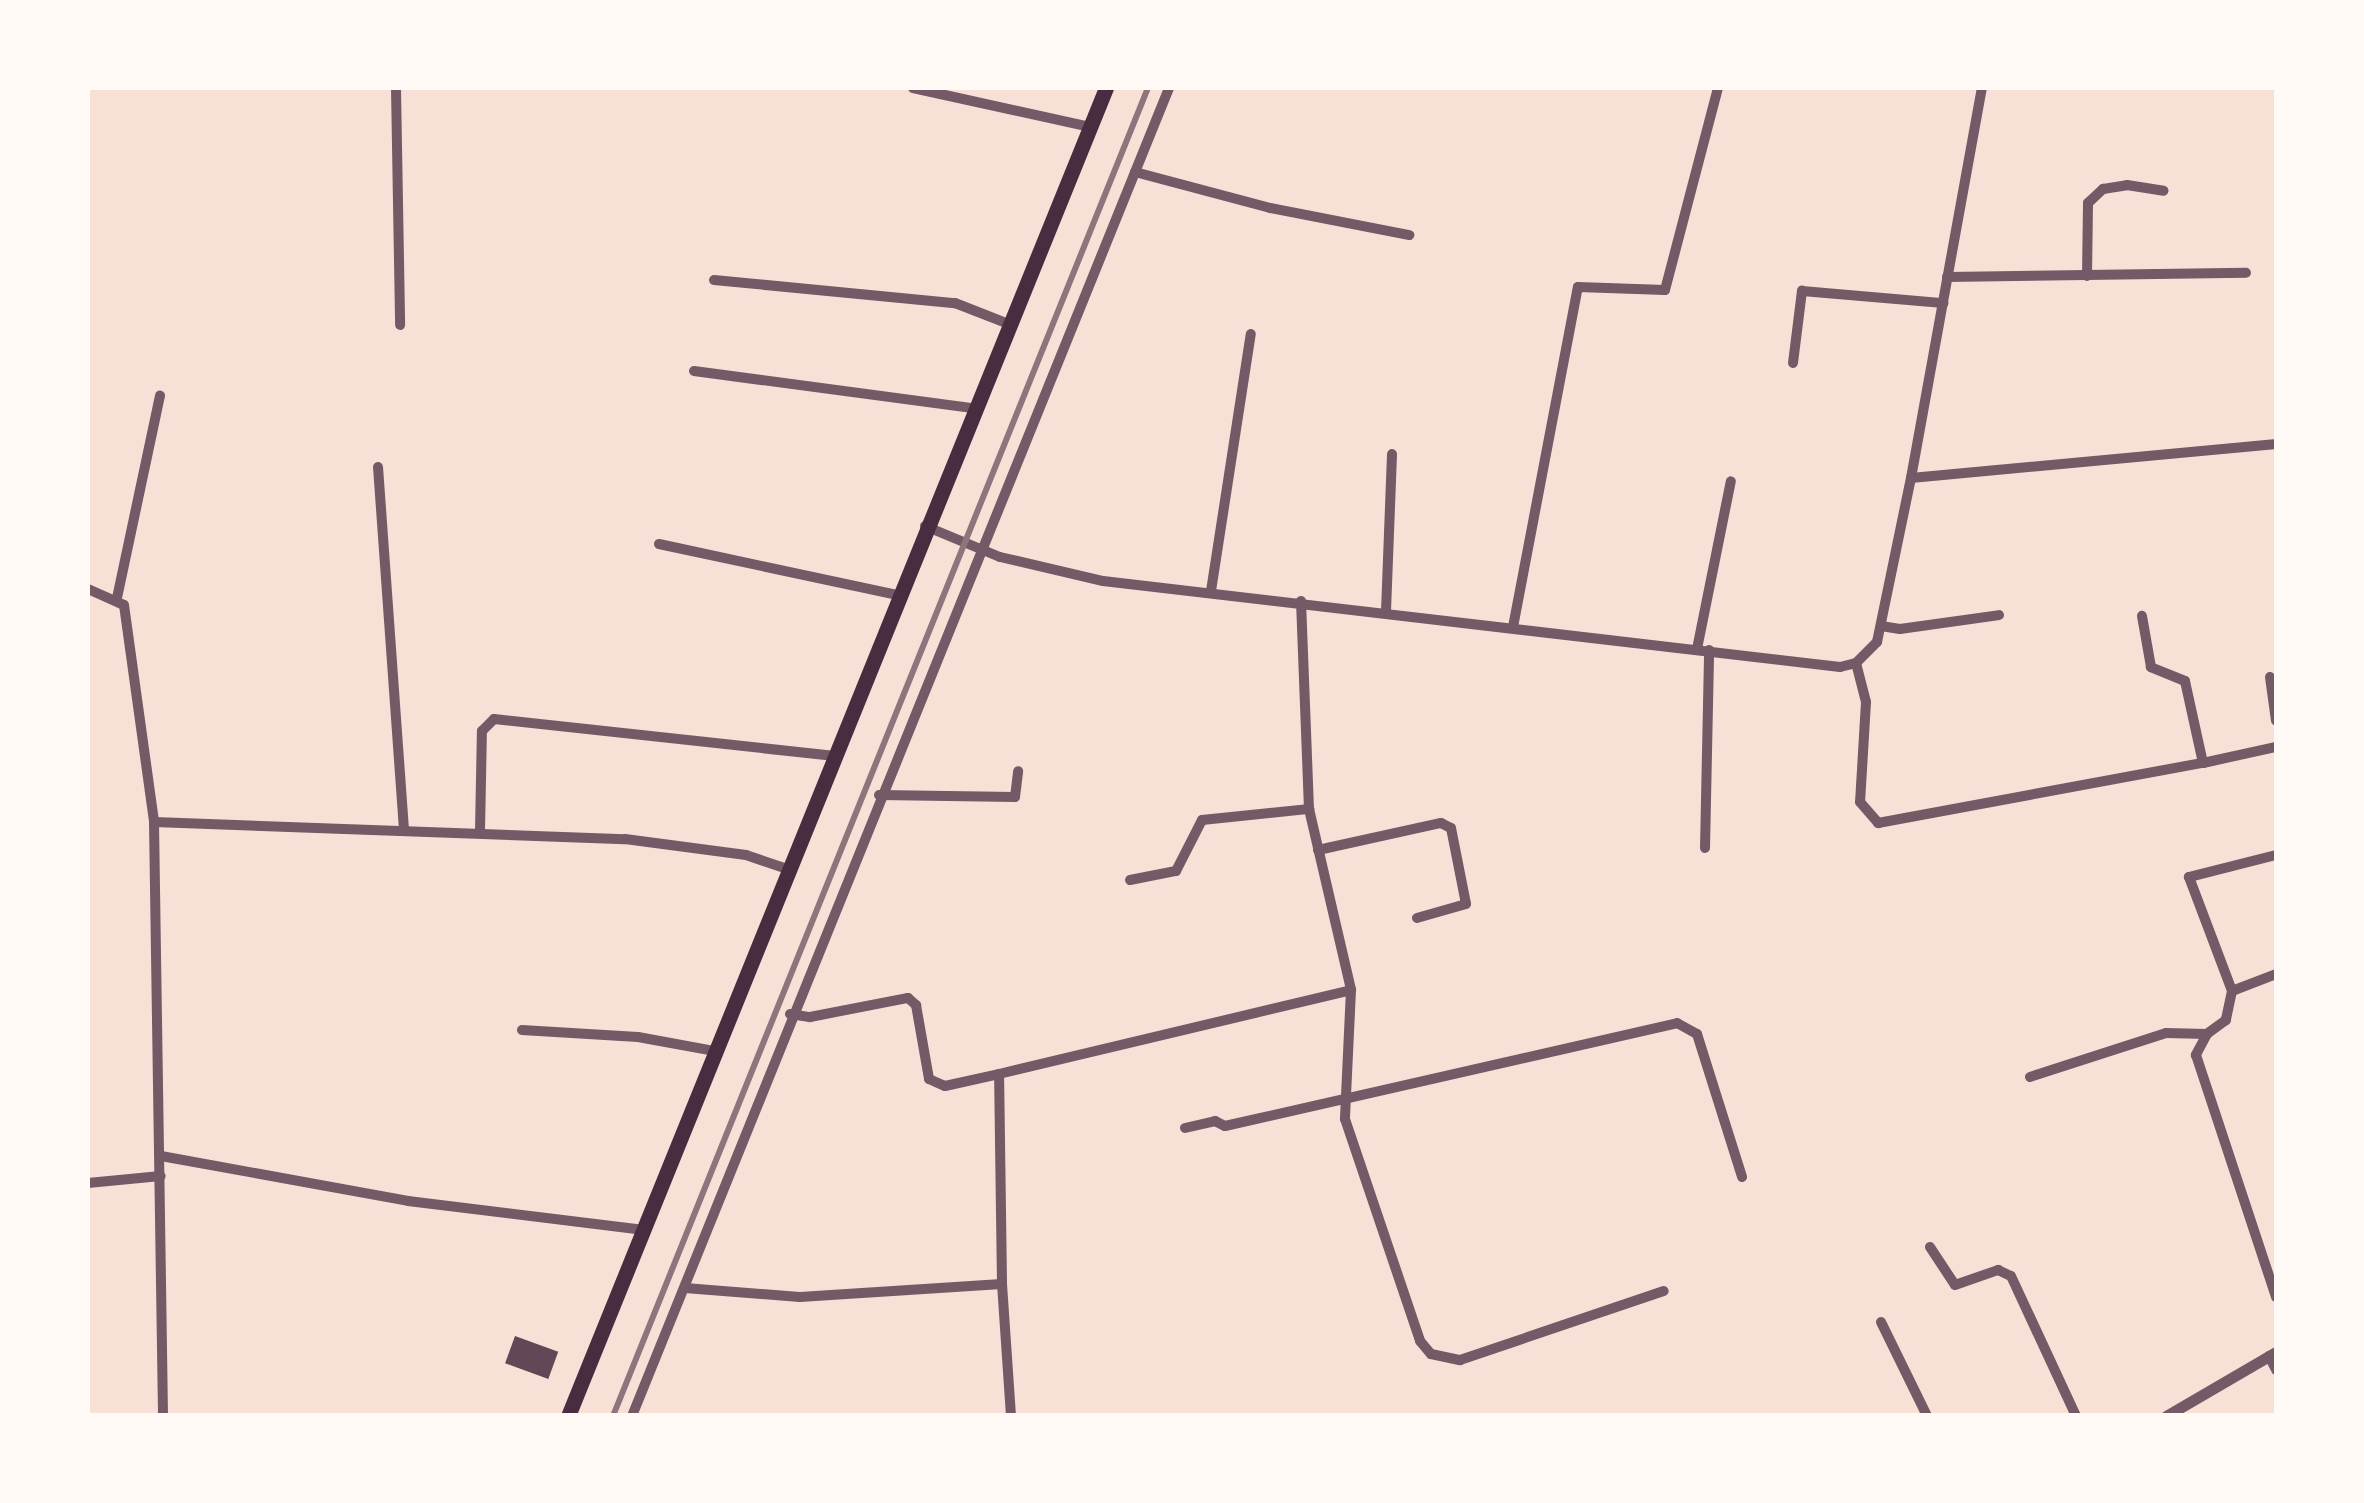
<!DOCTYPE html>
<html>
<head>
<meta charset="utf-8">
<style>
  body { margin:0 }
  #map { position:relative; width:2364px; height:1503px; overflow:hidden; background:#f7e1d7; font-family:"Varela Round",sans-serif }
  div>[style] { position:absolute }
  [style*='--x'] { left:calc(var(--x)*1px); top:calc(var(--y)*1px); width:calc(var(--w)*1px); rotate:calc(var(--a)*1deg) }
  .building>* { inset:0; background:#644757; transform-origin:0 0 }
  .minor>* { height:10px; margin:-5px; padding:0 5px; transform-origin:5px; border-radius:5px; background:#755966 }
  .tertiary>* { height:11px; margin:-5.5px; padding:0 5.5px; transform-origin:5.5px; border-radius:5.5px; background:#755966 }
  .primary>* { height:15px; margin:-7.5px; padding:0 7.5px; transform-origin:7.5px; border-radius:7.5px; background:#4a2c40 }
  .rail>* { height:6px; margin:-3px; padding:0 3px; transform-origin:3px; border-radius:3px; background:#8f747c }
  span { translate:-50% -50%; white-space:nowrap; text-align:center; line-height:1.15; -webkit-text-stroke:8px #fffaf5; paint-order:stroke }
  .frame { position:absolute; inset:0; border:90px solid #fffaf5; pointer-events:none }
</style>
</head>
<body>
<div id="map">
  <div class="building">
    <div style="left:515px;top:1336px;width:46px;height:29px;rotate:20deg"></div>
  </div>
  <div class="minor">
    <div style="--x:396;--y:88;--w:237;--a:89"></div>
    <div style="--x:913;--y:88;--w:181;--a:12.4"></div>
    <div style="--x:1135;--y:172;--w:140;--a:14.9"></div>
    <div style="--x:1270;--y:208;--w:142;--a:11"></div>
    <div style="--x:2087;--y:276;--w:73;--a:-89.2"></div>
    <div style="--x:2088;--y:203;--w:21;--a:-43"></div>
    <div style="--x:2103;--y:189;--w:24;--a:-9"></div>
    <div style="--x:2127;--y:185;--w:37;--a:9"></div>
    <div style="--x:1947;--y:277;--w:299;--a:-0.8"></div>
    <div style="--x:714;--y:280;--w:242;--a:5.5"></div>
    <div style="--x:955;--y:303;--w:58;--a:21.3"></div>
    <div style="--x:1793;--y:363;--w:73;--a:-82.9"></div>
    <div style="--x:1802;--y:291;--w:142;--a:4.9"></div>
    <div style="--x:694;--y:371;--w:281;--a:7.6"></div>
    <div style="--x:378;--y:467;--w:363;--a:85.9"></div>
    <div style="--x:1911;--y:478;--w:396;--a:-79.7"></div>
    <div style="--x:925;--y:526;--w:81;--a:22.5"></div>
    <div style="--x:1000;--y:557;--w:106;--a:13.1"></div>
    <div style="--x:1103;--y:581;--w:742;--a:6.66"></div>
    <div style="--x:1840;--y:667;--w:16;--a:-14"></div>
    <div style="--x:1856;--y:663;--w:30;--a:-45"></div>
    <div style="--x:1877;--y:642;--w:167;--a:-78.3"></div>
    <div style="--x:1911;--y:478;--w:367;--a:-5.3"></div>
    <div style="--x:659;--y:544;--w:242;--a:12.1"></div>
    <div style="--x:88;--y:589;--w:39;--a:24"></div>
    <div style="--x:124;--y:605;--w:219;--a:82.1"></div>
    <div style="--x:154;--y:822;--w:594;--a:89.13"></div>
    <div style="--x:1211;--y:591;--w:260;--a:-81.2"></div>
    <div style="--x:117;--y:598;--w:207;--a:-78"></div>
    <div style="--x:1301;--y:601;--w:208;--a:87.8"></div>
    <div style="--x:1309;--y:809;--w:186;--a:76.9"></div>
    <div style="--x:1351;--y:990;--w:129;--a:92.7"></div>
    <div style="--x:1345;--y:1119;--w:234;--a:71.3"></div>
    <div style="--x:1420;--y:1341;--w:17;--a:50"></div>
    <div style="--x:1431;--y:1354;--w:30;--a:12"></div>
    <div style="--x:1460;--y:1360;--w:215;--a:-18.7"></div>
    <div style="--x:1386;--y:611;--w:157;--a:-87.8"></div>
    <div style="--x:1881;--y:626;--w:19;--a:9"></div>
    <div style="--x:1900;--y:629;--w:100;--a:-8"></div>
    <div style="--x:1513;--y:627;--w:346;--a:-79.2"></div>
    <div style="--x:1578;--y:287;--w:87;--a:2"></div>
    <div style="--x:1665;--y:290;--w:209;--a:-75.3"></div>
    <div style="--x:1697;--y:649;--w:171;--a:-78.6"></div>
    <div style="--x:1856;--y:663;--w:40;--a:75.6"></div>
    <div style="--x:1866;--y:702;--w:100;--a:93.4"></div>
    <div style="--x:1860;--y:802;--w:28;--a:49"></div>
    <div style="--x:1878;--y:823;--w:330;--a:-10.5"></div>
    <div style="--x:2203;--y:763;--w:84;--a:-102.4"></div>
    <div style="--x:2185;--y:681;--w:37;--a:-158"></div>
    <div style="--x:2151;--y:667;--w:52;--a:-100"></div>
    <div style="--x:2270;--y:677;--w:44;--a:82.2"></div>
    <div style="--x:2203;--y:763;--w:75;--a:-12.4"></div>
    <div style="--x:879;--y:795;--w:136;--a:0.8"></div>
    <div style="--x:1015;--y:797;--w:26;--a:-83"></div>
    <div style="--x:154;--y:822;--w:471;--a:2.1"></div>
    <div style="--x:625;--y:839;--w:122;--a:7.5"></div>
    <div style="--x:746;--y:855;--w:46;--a:18.8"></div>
    <div style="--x:480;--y:831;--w:100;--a:-88.9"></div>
    <div style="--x:482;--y:731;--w:17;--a:-45"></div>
    <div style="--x:494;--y:719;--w:343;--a:6.2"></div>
    <div style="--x:1705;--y:848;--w:198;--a:-88.8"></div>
    <div style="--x:1318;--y:850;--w:126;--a:-12.4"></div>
    <div style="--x:1441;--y:823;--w:11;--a:27"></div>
    <div style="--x:1451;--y:828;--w:77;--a:78.8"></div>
    <div style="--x:1466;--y:904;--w:51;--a:164.1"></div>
    <div style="--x:2276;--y:855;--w:90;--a:165.8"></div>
    <div style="--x:2189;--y:877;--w:122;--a:69.3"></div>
    <div style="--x:2232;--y:991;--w:30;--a:102"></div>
    <div style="--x:2226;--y:1020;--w:24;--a:144"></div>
    <div style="--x:2207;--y:1034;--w:24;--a:118"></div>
    <div style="--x:2196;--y:1055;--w:255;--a:71.7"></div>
    <div style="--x:1130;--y:880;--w:47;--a:-11.1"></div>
    <div style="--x:1176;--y:871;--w:57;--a:-63"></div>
    <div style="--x:1202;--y:820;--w:108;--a:-5.9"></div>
    <div style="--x:2232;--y:991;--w:47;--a:-21.1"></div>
    <div style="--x:790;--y:1014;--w:20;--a:9"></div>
    <div style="--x:810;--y:1017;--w:100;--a:-11"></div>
    <div style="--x:908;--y:998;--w:11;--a:41"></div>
    <div style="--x:916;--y:1005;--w:75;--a:80"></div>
    <div style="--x:929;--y:1079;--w:17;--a:24"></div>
    <div style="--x:945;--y:1086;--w:55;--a:-12.5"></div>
    <div style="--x:522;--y:1030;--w:116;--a:3.5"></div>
    <div style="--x:638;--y:1037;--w:77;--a:10.4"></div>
    <div style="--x:2030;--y:1077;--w:143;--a:-17.9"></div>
    <div style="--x:2166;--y:1033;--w:41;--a:1.4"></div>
    <div style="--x:1185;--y:1128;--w:31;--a:-13"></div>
    <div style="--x:1215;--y:1121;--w:11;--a:27"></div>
    <div style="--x:1225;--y:1126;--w:464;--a:-12.8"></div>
    <div style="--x:1677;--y:1023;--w:23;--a:29"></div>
    <div style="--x:1697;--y:1034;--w:150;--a:72.5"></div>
    <div style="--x:161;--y:1156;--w:251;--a:10.3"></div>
    <div style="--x:408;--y:1201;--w:238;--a:7"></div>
    <div style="--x:88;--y:1183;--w:73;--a:-5.5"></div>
    <div style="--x:1930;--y:1247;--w:45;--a:56.7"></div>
    <div style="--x:1955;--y:1285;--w:46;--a:-19.2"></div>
    <div style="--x:1998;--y:1270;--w:14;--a:25"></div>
    <div style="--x:2011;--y:1276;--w:154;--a:65.1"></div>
    <div style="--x:1002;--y:1284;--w:210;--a:-90.8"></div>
    <div style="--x:999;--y:1074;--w:362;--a:-13.4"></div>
    <div style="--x:685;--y:1288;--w:115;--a:4.5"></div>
    <div style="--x:800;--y:1297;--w:202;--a:-3.7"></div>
    <div style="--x:1002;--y:1284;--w:132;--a:86.1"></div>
    <div style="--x:1881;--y:1322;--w:105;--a:63.9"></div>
    <div style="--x:2269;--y:1356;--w:16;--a:63"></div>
    <div style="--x:632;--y:1416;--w:1432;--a:-67.98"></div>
  </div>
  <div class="tertiary">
    <div style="--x:2166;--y:1416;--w:127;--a:-30.2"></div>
  </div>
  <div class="primary">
    <div style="--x:568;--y:1416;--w:1433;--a:-67.95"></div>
  </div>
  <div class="rail">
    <div style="--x:613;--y:1416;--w:1432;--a:-68.06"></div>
  </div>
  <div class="frame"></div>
</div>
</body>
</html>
